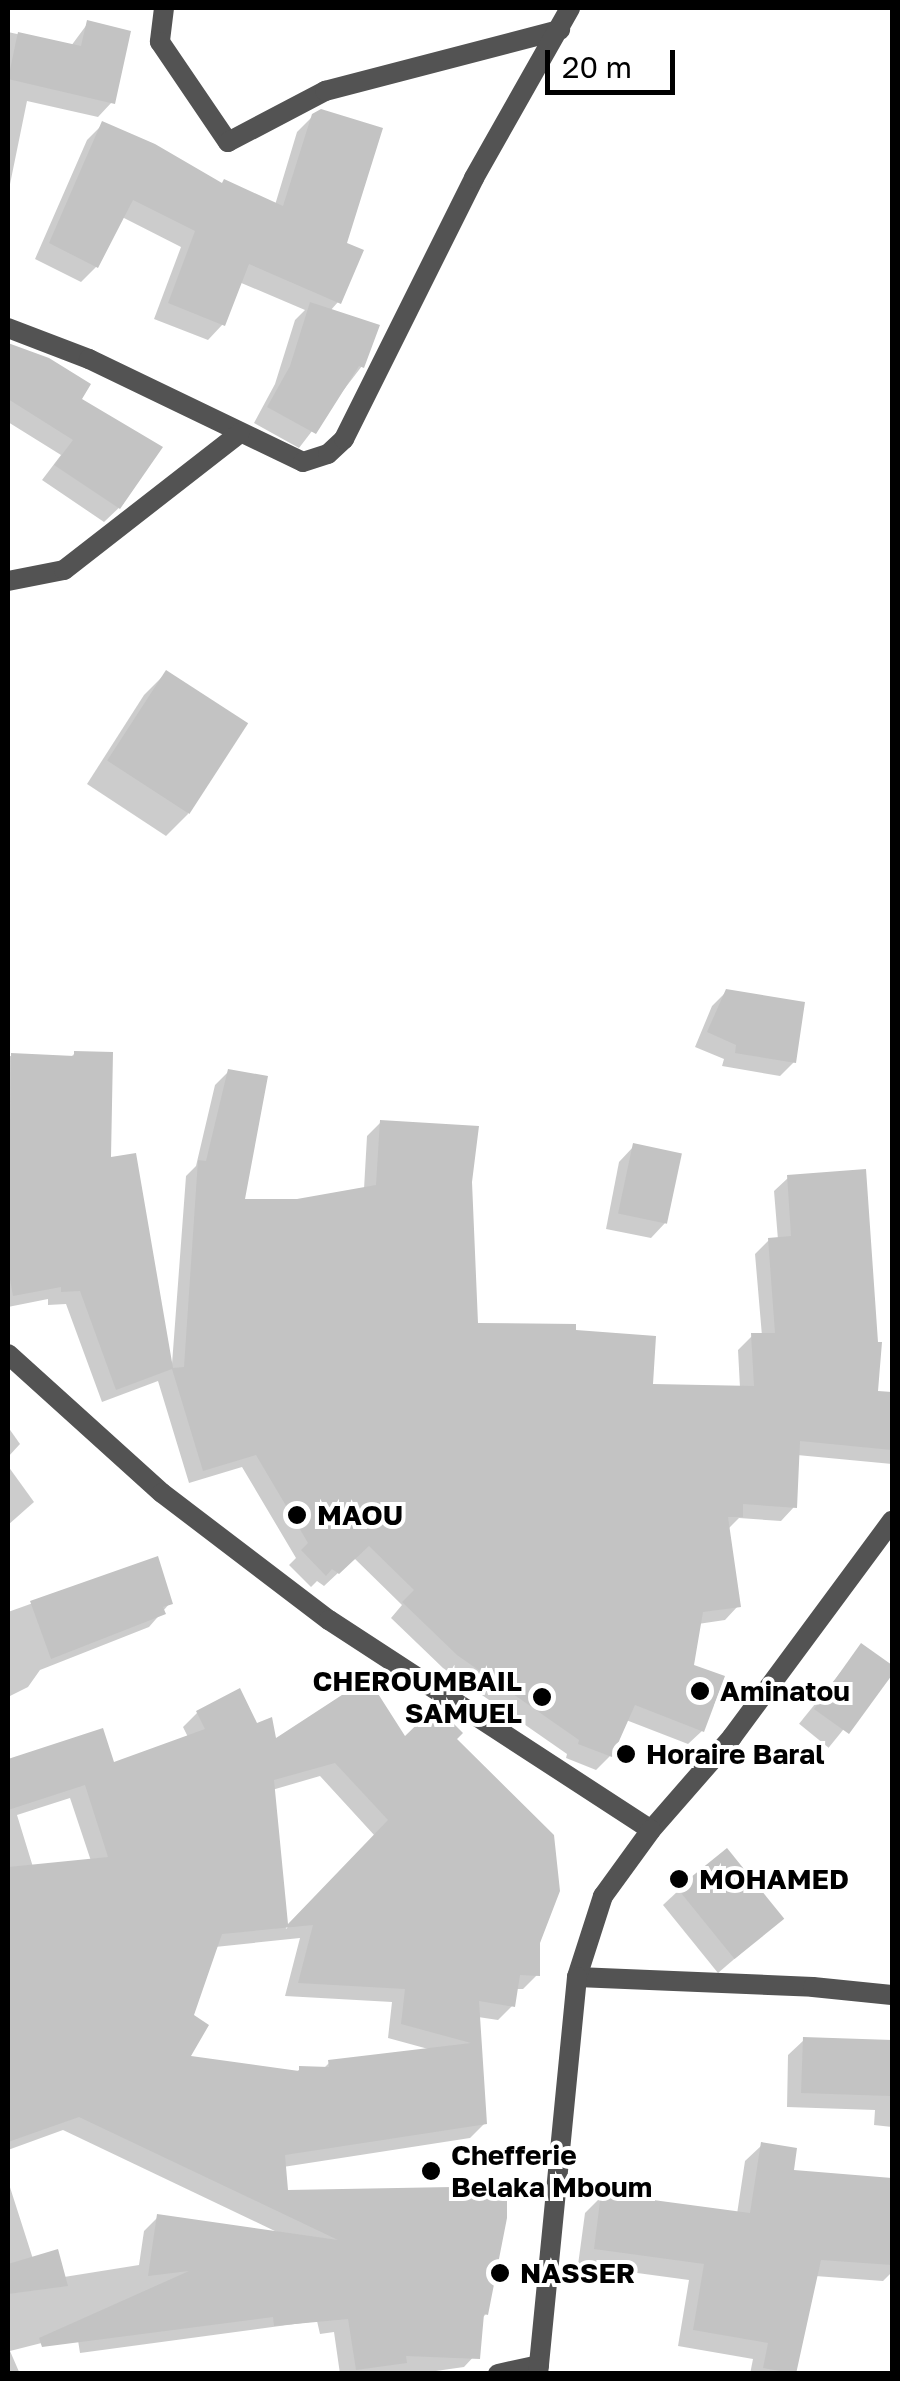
<!DOCTYPE html>
<html>
<head>
<meta charset="utf-8">
<style>
  body { margin:0 }
  #map { position:relative; width:900px; height:2381px; overflow:hidden; background:#fff; font-family:"Golos Text",sans-serif }
  div>[style] { position:absolute }
  [style*='--x'] { left:calc(var(--x)*1px); top:calc(var(--y)*1px); width:calc(var(--w)*1px); rotate:calc(var(--a)*1deg) }
  .shadow>* { inset:0; background:#0003; transform-origin:0 0 }
  .building>* { inset:0; background:#c3c3c3; transform-origin:0 0 }
  .minor>* { height:20px; margin:-10px; padding:0 10px; transform-origin:10px; border-radius:10px; background:#535353 }
  .tertiary>* { height:20px; margin:-10px; padding:0 10px; transform-origin:10px; border-radius:10px; background:#535353 }
  .dots>* { width:28px; height:28px; translate:-50% -50%; box-sizing:border-box; border:5px solid #fff; border-radius:50% }
  span { translate:-50% -50%; white-space:nowrap; text-align:center; line-height:1.15; -webkit-text-stroke:8px #fff; paint-order:stroke }
  .poi-label { font-size:28px; color:#000; font-weight:700 }
  .left { translate:0 -50%; text-align:left }
  .right { translate:-100% -50%; text-align:right }
  .frame { position:absolute; inset:0; border:10px solid #000; pointer-events:none }
  .scale { position:absolute; left:545px; top:50px; width:130px; height:45px; box-sizing:border-box; border:5px solid #000; border-top:0; padding-left:12px; font-size:30px; line-height:35px; white-space:nowrap; color:#000; -webkit-text-stroke:8px #fff; paint-order:stroke }
</style>
</head>
<body>
<div id="map">
  <div class="shadow">
    <div style="clip-path:polygon(88px 23px,112px 102px,98px 117px,27px 101px,8px 194px,8px 32px,71px 46px)"></div>
    <div style="clip-path:polygon(313px 116px,344px 244px,338px 302px,330px 311px,362px 366px,299px 448px,254px 423px,275px 384px,295px 320px,305px 310px,239px 282px,223px 324px,208px 340px,154px 319px,181px 247px,122px 217px,96px 267px,81px 282px,35px 259px,87px 140px,103px 124px,221px 186px,275px 205px,297px 132px)"></div>
    <div style="clip-path:polygon(8px 345px,48px 361px,78px 399px,124px 503px,104px 522px,42px 480px,61px 455px,8px 422px)"></div>
    <div style="clip-path:polygon(166px 673px,188px 814px,166px 836px,87px 784px,144px 695px)"></div>
    <div style="clip-path:polygon(726px 992px,794px 1062px,780px 1076px,722px 1066px,724px 1059px,695px 1047px,712px 1006px)"></div>
    <div style="clip-path:polygon(75px 1053px,172px 1364px,186px 1176px,196px 1166px,215px 1085px,229px 1071px,242px 1202px,298px 1201px,364px 1189px,367px 1136px,381px 1122px,469px 1182px,476px 1325px,573px 1332px,650px 1386px,740px 1388px,738px 1350px,752px 1336px,762px 1336px,755px 1254px,769px 1240px,778px 1240px,774px 1191px,788px 1178px,876px 1393px,892px 1395px,892px 1464px,797px 1455px,794px 1507px,781px 1521px,739px 1518px,727px 1530px,738px 1606px,725px 1620px,698px 1624px,692px 1667px,702px 1731px,688px 1744px,626px 1720px,610px 1756px,596px 1770px,566px 1758px,567px 1754px,443px 1668px,391px 1618px,402px 1605px,354px 1558px,324px 1586px,317px 1581px,311px 1587px,289px 1565px,296px 1558px,242px 1467px,189px 1483px,158px 1381px,102px 1402px,66px 1304px,48px 1305px,48px 1299px,8px 1307px,8px 1056px,70px 1058px)"></div>
    <div style="clip-path:polygon(634px 1146px,666px 1222px,651px 1238px,606px 1229px,619px 1162px)"></div>
    <div style="clip-path:polygon(8px 1427px,20px 1444px,8px 1457px)"></div>
    <div style="clip-path:polygon(8px 1466px,34px 1502px,8px 1525px)"></div>
    <div style="clip-path:polygon(156px 1559px,170px 1603px,149px 1627px,40px 1670px,28px 1687px,8px 1697px,8px 1612px)"></div>
    <div style="left:862px;top:1646px;width:38px;height:100px;rotate:39deg"></div>
    <div style="clip-path:polygon(evenodd,239px 1691px,256px 1726px,274px 1742px,454px 1739px,538px 1942px,537px 1975px,523px 1989px,515px 1989px,513px 2005px,498px 2020px,478px 2017px,485px 2123px,470px 2138px,283px 2167px,285px 2193px,486px 2314px,481px 2319px,478px 2352px,464px 2367px,415px 2374px,340px 2374px,334px 2332px,320px 2334px,317px 2321px,80px 2353px,77px 2334px,10px 2351px,20px 2374px,8px 2374px,8px 2181px,33px 2259px,64px 2277px,139px 2265px,144px 2231px,158px 2217px,279px 2233px,63px 2130px,8px 2150px,8px 1767px,15px 1759px,113px 1765px,188px 1737px,183px 1727px,197px 1713px,239px 1691px,320px 1776px,375px 1836px,286px 1929px,272px 1790px,320px 1776px,239px 1691px,70px 1798px,91px 1861px,33px 1867px,17px 1815px,70px 1798px,239px 1691px,300px 1938px,285px 1996px,392px 2002px,388px 2038px,432px 2050px,329px 2063px,323px 2069px,300px 2069px,295px 2073px,186px 2058px,191px 2016px,215px 1947px,300px 1938px)"></div>
    <div style="clip-path:polygon(679px 1890px,781px 1919px,718px 1973px,663px 1905px)"></div>
    <div style="clip-path:polygon(804px 2040px,892px 2066px,892px 2127px,874px 2125px,875px 2110px,787px 2107px,788px 2055px)"></div>
    <div style="clip-path:polygon(762px 2145px,791px 2172px,892px 2181px,892px 2272px,883px 2281px,815px 2276px,793px 2374px,750px 2374px,753px 2359px,678px 2346px,689px 2280px,578px 2265px,585px 2213px,602px 2196px,737px 2214px,745px 2161px)"></div>
  </div>
  <div class="building">
    <div style="clip-path:polygon(87px 20px,131px 31px,115px 104px,8px 79px,18px 32px,81px 46px)"></div>
    <div style="clip-path:polygon(321px 109px,383px 128px,347px 243px,364px 250px,341px 304px,249px 264px,225px 326px,168px 303px,195px 231px,133px 200px,98px 268px,49px 243px,102px 121px,155px 144px,222px 183px,224px 179px,283px 206px,312px 114px)"></div>
    <div style="clip-path:polygon(310px 302px,380px 325px,364px 368px,359px 366px,316px 434px,267px 407px,290px 366px)"></div>
    <div style="clip-path:polygon(8px 343px,49px 358px,91px 384px,82px 399px,163px 447px,120px 509px,54px 465px,73px 440px,8px 399px)"></div>
    <div style="left:166px;top:670px;width:98px;height:108px;rotate:33deg"></div>
    <div style="clip-path:polygon(726px 989px,805px 1002px,796px 1063px,735px 1053px,736px 1045px,707px 1032px)"></div>
    <div style="clip-path:polygon(74px 1051px,113px 1052px,111px 1157px,136px 1153px,173px 1368px,184px 1367px,198px 1160px,206px 1161px,228px 1069px,268px 1076px,245px 1199px,297px 1199px,376px 1185px,380px 1120px,479px 1126px,472px 1182px,478px 1323px,576px 1324px,576px 1330px,656px 1336px,653px 1384px,754px 1386px,751px 1333px,775px 1333px,768px 1238px,791px 1236px,787px 1175px,866px 1169px,878px 1342px,882px 1342px,878px 1391px,892px 1392px,892px 1450px,800px 1441px,797px 1508px,743px 1504px,743px 1517px,728px 1517px,741px 1607px,703px 1612px,694px 1665px,725px 1676px,704px 1732px,635px 1705px,612px 1757px,578px 1744px,579px 1740px,457px 1655px,402px 1602px,414px 1590px,369px 1546px,339px 1574px,332px 1569px,326px 1576px,301px 1550px,308px 1543px,256px 1455px,203px 1471px,172px 1369px,116px 1390px,80px 1291px,61px 1292px,61px 1287px,13px 1296px,8px 1268px,11px 1053px,74px 1056px)"></div>
    <div style="left:633px;top:1143px;width:50px;height:72px;rotate:12deg"></div>
    <div style="clip-path:polygon(158px 1556px,173px 1604px,163px 1607px,166px 1614px,51px 1659px,30px 1601px)"></div>
    <div style="clip-path:polygon(861px 1643px,892px 1665px,892px 1675px,849px 1734px,814px 1709px)"></div>
    <div style="clip-path:polygon(evenodd,368px 1678px,405px 1736px,436px 1706px,463px 1733px,457px 1739px,554px 1835px,560px 1891px,540px 1943px,540px 1976px,520px 1975px,515px 2007px,479px 2001px,487px 2124px,285px 2155px,288px 2190px,507px 2186px,507px 2218px,488px 2315px,484px 2314px,480px 2359px,406px 2356px,407px 2363px,356px 2370px,348px 2319px,274px 2326px,273px 2317px,42px 2347px,39px 2338px,189px 2271px,148px 2276px,157px 2214px,338px 2240px,79px 2117px,8px 2142px,8px 1867px,108px 1857px,85px 1785px,8px 1810px,8px 1759px,103px 1728px,114px 1762px,205px 1729px,196px 1711px,240px 1688px,257px 1723px,272px 1717px,276px 1738px,368px 1678px,335px 1763px,388px 1820px,288px 1924px,274px 1780px,335px 1763px,368px 1678px,313px 1925px,298px 1983px,405px 1989px,401px 2024px,471px 2043px,328px 2060px,329px 2067px,299px 2066px,299px 2071px,191px 2056px,209px 2025px,194px 2015px,222px 1934px,313px 1925px)"></div>
    <div style="left:727px;top:1848px;width:91px;height:64px;rotate:51deg"></div>
    <div style="left:803px;top:2037px;width:89px;height:56px;rotate:2deg"></div>
    <div style="clip-path:polygon(761px 2142px,797px 2148px,794px 2170px,892px 2178px,892px 2265px,821px 2260px,796px 2374px,763px 2368px,768px 2343px,693px 2330px,704px 2264px,594px 2249px,601px 2193px,750px 2213px)"></div>
    <div style="clip-path:polygon(58px 2249px,68px 2286px,8px 2294px,8px 2264px)"></div>
  </div>
  <div class="minor">
    <div style="--x:164;--y:8;--w:34;--a:97"></div>
    <div style="--x:160;--y:42;--w:121;--a:55.8"></div>
    <div style="--x:228;--y:142;--w:110;--a:-27.7"></div>
    <div style="--x:325;--y:91;--w:243;--a:-14.6"></div>
    <div style="--x:8;--y:328;--w:87;--a:20.9"></div>
    <div style="--x:89;--y:359;--w:237;--a:25.7"></div>
    <div style="--x:303;--y:462;--w:26;--a:-18"></div>
    <div style="--x:328;--y:454;--w:22;--a:-43"></div>
    <div style="--x:344;--y:439;--w:292;--a:-63.5"></div>
    <div style="--x:474;--y:178;--w:195;--a:-60.5"></div>
    <div style="--x:8;--y:581;--w:57;--a:-11.1"></div>
    <div style="--x:64;--y:570;--w:222;--a:-37.9"></div>
    <div style="--x:651;--y:1830;--w:123;--a:-48.9"></div>
    <div style="--x:732;--y:1737;--w:269;--a:-53.5"></div>
    <div style="--x:577;--y:1977;--w:236;--a:2.4"></div>
    <div style="--x:813;--y:1987;--w:79;--a:5.8"></div>
    <div style="--x:498;--y:2374;--w:42;--a:-12.4"></div>
  </div>
  <div class="tertiary">
    <div style="--x:8;--y:1354;--w:207;--a:42.1"></div>
    <div style="--x:162;--y:1493;--w:210;--a:37.3"></div>
    <div style="--x:329;--y:1620;--w:384;--a:33.1"></div>
    <div style="--x:651;--y:1830;--w:82;--a:126"></div>
    <div style="--x:603;--y:1896;--w:85;--a:107.8"></div>
    <div style="--x:577;--y:1977;--w:399;--a:95.6"></div>
  </div>
  <div class="dots">
    <div style="left:297px;top:1515px;background:#000"></div>
    <div style="left:700px;top:1691px;background:#000"></div>
    <div style="left:542px;top:1697px;background:#000"></div>
    <div style="left:626px;top:1754px;background:#000"></div>
    <div style="left:679px;top:1879px;background:#000"></div>
    <div style="left:431px;top:2171px;background:#000"></div>
    <div style="left:500px;top:2273px;background:#000"></div>
  </div>
  <div class="poi-label">
    <span class="left" style="left:317px;top:1515px">MAOU</span>
    <span class="right" style="left:522px;top:1697px">CHEROUMBAIL<br>SAMUEL</span>
    <span class="left" style="left:720px;top:1691px">Aminatou</span>
    <span class="left" style="left:646px;top:1754px">Horaire Baral</span>
    <span class="left" style="left:699px;top:1879px">MOHAMED</span>
    <span class="left" style="left:451px;top:2171px">Chefferie<br>Belaka Mboum</span>
    <span class="left" style="left:520px;top:2273px">NASSER</span>
  </div>
  <div class="frame"></div>
  <div class="scale">20 m</div>
</div>
</body>
</html>
